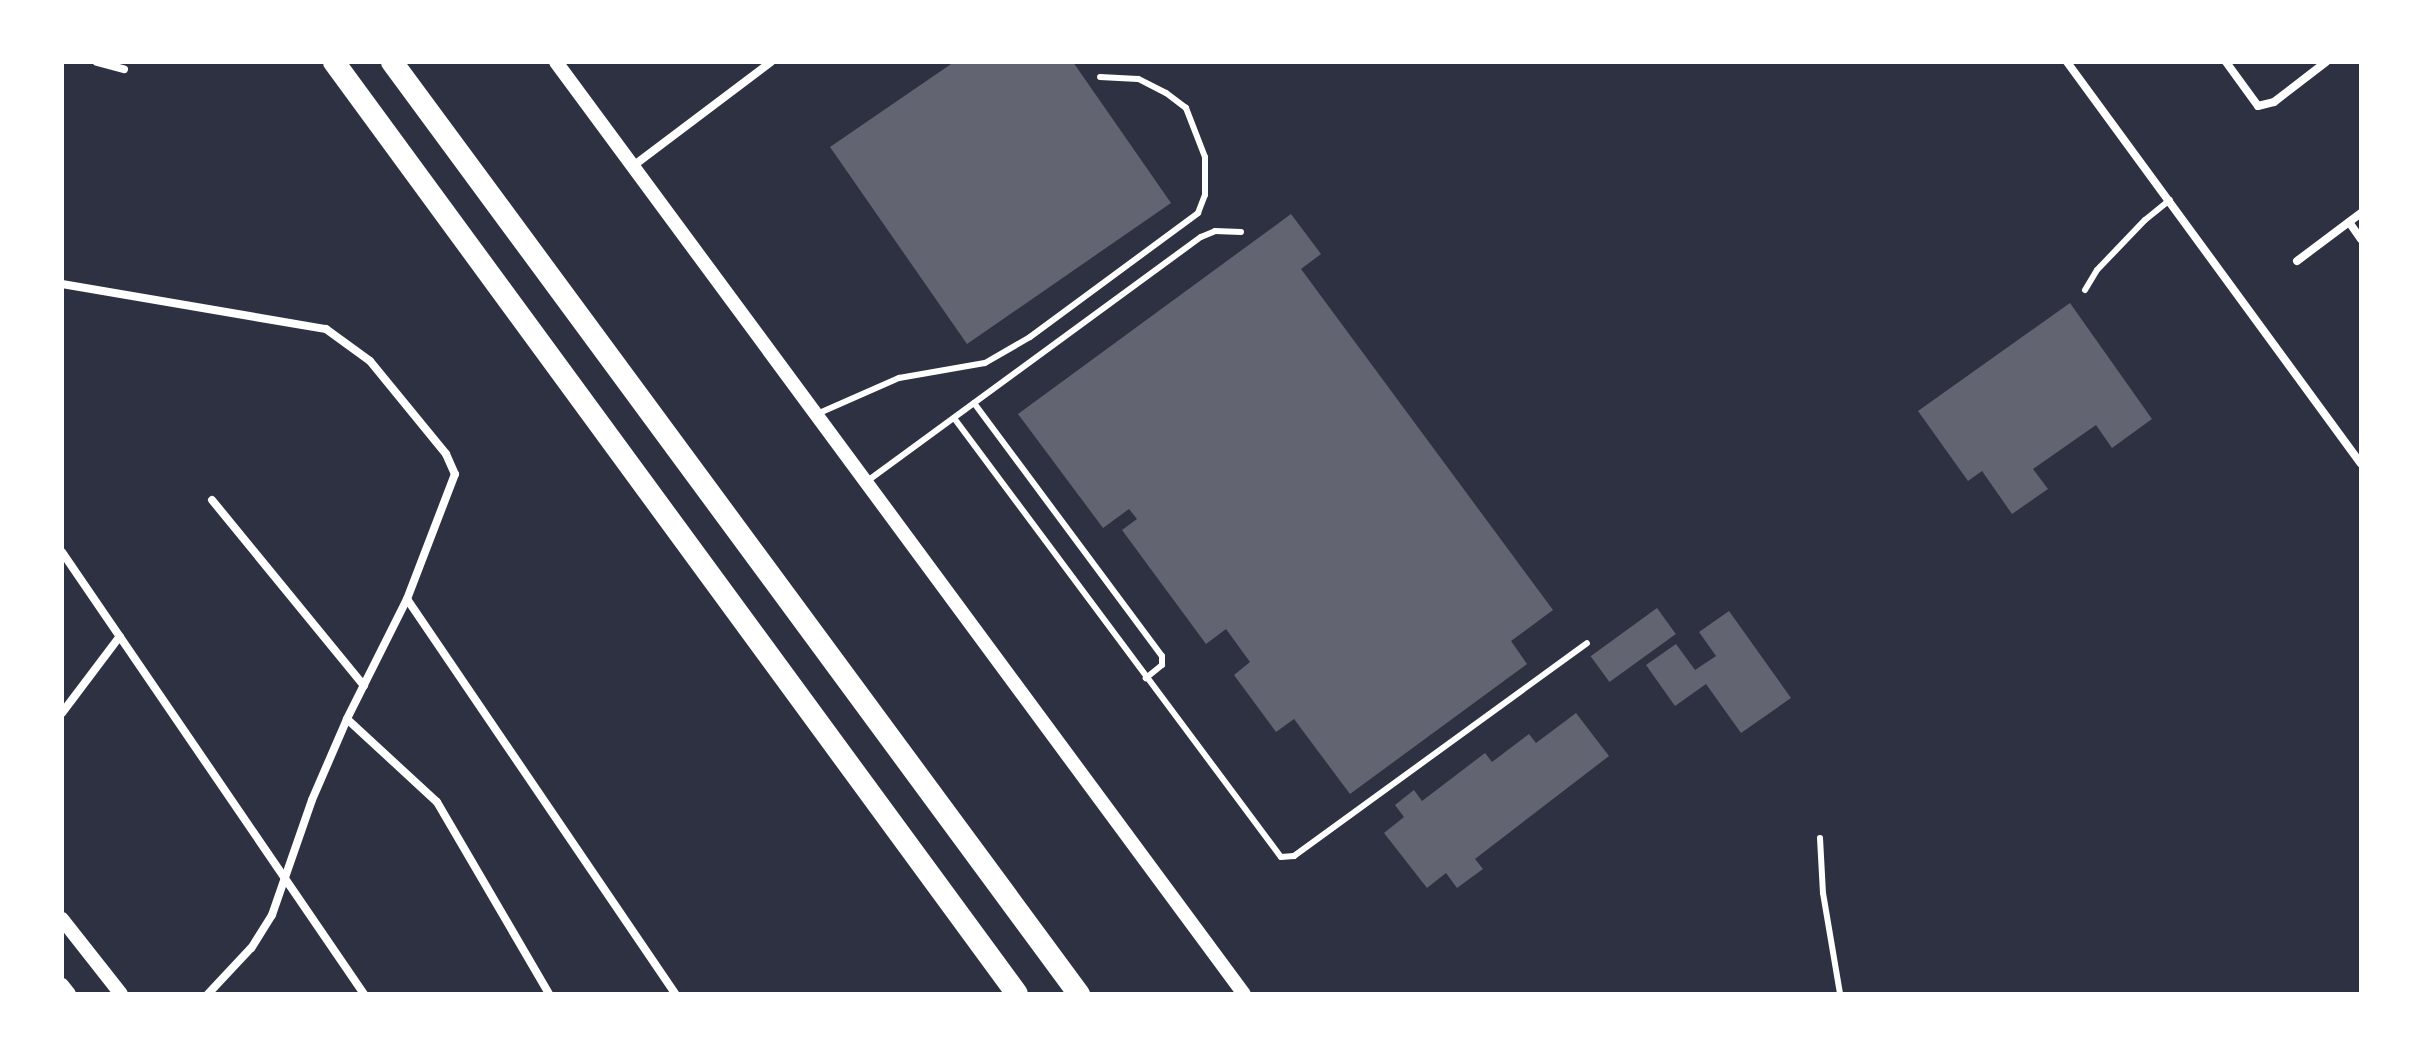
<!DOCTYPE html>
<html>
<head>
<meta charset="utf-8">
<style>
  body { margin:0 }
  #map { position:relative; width:2423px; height:1056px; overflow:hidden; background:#2d3142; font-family:"Titillium Web",sans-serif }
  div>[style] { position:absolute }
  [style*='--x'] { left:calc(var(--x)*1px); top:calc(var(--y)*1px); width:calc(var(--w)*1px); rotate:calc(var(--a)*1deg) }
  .building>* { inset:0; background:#626471; transform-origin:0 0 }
  .service>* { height:6px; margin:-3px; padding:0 3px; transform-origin:3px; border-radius:3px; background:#fff }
  .minor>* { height:8px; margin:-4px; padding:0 4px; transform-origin:4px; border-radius:4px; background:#fff }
  .tertiary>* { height:14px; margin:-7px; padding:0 7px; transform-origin:7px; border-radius:7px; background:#fff }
  .motorway>* { height:22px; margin:-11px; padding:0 11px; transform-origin:11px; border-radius:11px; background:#fff }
  span { translate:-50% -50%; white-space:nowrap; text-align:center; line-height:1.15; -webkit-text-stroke:7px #fff; paint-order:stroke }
  .frame { position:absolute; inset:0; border:64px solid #fff; pointer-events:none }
</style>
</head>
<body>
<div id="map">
  <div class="building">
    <div style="clip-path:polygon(954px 62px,1073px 62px,1171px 203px,967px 344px,830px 147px)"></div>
    <div style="clip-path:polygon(1291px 214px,1321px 254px,1301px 269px,1553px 610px,1511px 641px,1527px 664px,1350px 794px,1294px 719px,1276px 732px,1234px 675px,1250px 662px,1226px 629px,1206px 644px,1122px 530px,1137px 519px,1129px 509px,1103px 528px,1018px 414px)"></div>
    <div style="clip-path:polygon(2070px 303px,2152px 419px,2112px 448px,2096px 425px,2033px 469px,2048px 489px,2012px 514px,1982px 471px,1968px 481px,1918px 411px)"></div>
    <div style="left:1657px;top:608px;width:32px;height:82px;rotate:54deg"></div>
    <div style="clip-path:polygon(1729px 611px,1791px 698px,1741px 733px,1706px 684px,1675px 706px,1646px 665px,1676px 644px,1695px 670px,1716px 656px,1699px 632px)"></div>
    <div style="clip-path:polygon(1576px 713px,1609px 756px,1475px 859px,1483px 869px,1457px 888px,1446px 873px,1427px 888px,1384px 833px,1404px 817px,1395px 805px,1414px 790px,1422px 801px,1485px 753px,1492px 762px,1529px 734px,1536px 743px)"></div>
  </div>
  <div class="service">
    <div style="--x:2085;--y:290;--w:23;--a:-59"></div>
    <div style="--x:2097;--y:270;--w:69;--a:-46.2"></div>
    <div style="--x:2145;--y:220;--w:32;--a:-39"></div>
    <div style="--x:974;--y:403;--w:315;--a:53.4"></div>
    <div style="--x:1162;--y:656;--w:9;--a:90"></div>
    <div style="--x:1162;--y:665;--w:21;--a:141"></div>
    <div style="--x:817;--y:414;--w:90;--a:-23.7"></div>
    <div style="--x:899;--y:378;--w:87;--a:-9.9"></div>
    <div style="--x:985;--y:363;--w:52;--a:-30"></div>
    <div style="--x:1030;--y:337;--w:209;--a:-36.4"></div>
    <div style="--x:1198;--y:213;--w:19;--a:-69"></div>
    <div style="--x:1205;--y:195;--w:38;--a:-90"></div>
    <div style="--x:1205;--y:157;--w:53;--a:-111.2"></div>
    <div style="--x:1186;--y:108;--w:25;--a:-143"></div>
    <div style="--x:1166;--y:93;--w:31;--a:-153"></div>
    <div style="--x:1138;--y:79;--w:38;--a:-177"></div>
    <div style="--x:954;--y:418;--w:547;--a:53.32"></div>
    <div style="--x:1281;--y:857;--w:13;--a:-4"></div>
    <div style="--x:1294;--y:856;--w:362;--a:-36"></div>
    <div style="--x:866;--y:482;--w:415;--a:-36.2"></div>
    <div style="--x:1201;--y:237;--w:15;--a:-23"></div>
    <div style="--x:1215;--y:231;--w:26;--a:2"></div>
    <div style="--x:1820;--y:838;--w:55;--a:86.9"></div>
    <div style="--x:1823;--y:893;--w:102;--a:80.4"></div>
  </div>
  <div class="minor">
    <div style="--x:97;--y:62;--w:28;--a:15"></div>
    <div style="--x:2067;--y:62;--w:497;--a:53.8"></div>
    <div style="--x:2226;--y:62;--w:54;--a:54"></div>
    <div style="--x:2258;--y:106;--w:16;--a:-14"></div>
    <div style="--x:2274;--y:102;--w:66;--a:-37.6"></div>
    <div style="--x:633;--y:166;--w:173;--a:-37"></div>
    <div style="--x:2349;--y:222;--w:21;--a:55"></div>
    <div style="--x:2297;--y:261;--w:80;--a:-36.9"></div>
    <div style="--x:62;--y:284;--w:268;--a:9.7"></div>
    <div style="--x:326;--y:329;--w:54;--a:36"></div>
    <div style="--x:370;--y:361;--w:120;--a:50.7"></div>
    <div style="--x:446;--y:454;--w:22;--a:66"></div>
    <div style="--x:455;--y:474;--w:134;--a:111"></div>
    <div style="--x:407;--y:599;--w:134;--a:116.6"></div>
    <div style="--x:347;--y:719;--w:88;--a:113.4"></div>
    <div style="--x:312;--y:800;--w:122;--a:109.2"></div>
    <div style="--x:272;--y:915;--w:39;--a:122"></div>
    <div style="--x:251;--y:948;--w:63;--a:133.1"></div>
    <div style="--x:212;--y:500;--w:240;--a:50.7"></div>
    <div style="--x:62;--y:552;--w:535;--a:55.66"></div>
    <div style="--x:407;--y:599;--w:477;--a:55.8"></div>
    <div style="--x:62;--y:713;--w:96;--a:-53"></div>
    <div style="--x:347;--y:719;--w:122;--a:42.7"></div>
    <div style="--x:437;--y:802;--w:222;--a:59.7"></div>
  </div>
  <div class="tertiary">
    <div style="--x:556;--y:62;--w:1158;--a:53.57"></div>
    <div style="--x:62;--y:919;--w:95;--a:51.8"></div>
    <div style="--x:62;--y:985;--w:11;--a:52"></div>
  </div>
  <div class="motorway">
    <div style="--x:334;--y:62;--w:1155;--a:53.76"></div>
    <div style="--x:392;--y:62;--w:1158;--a:53.61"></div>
  </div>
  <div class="frame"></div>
</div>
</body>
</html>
